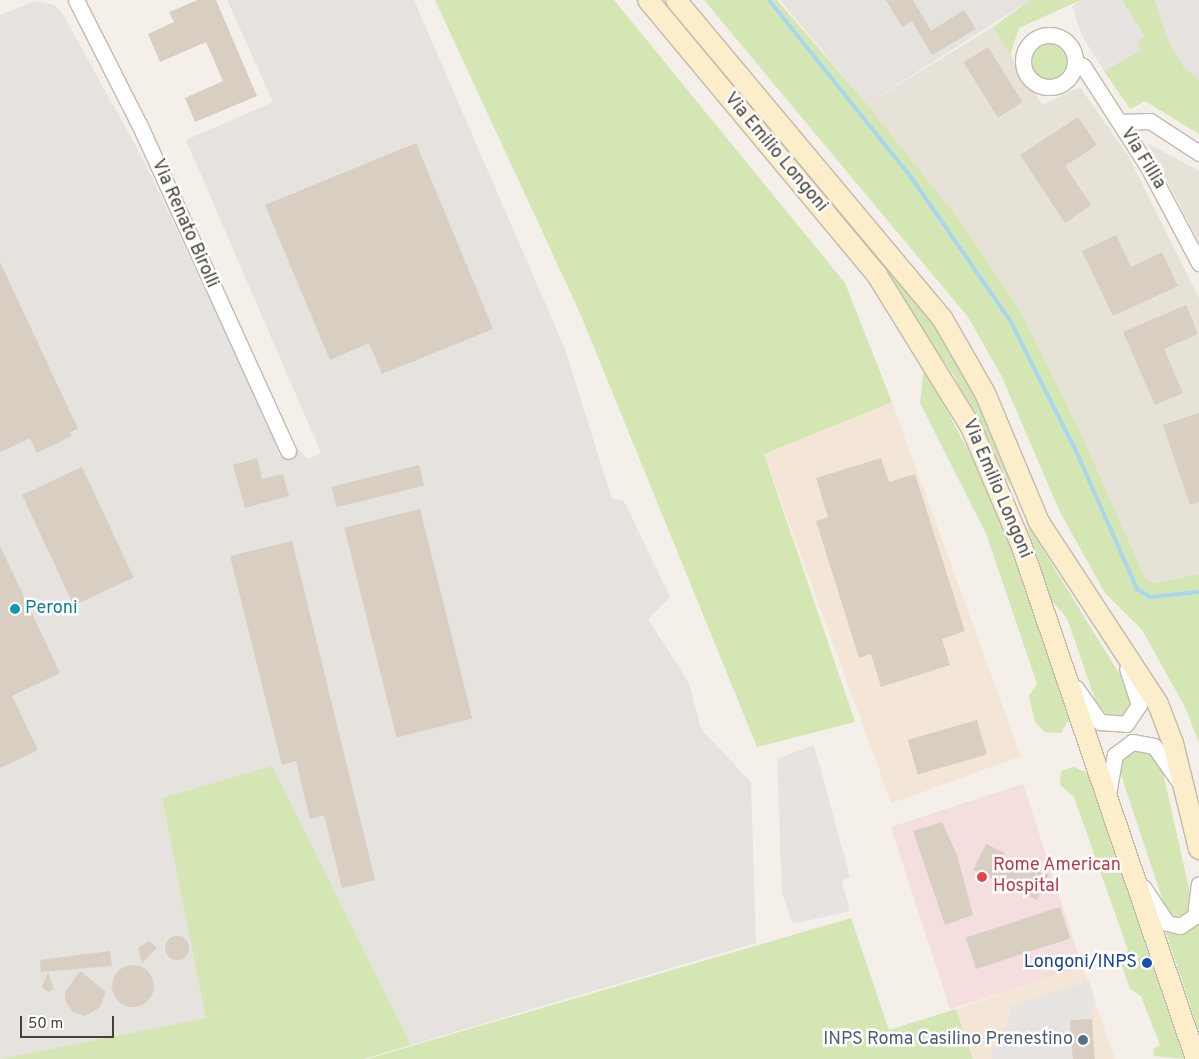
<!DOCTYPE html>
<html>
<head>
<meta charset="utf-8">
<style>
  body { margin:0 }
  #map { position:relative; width:1199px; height:1059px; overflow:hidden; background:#f4f0e9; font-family:Overpass,sans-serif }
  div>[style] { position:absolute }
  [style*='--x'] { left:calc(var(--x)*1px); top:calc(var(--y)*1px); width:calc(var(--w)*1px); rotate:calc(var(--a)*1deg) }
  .residential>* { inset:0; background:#e7e2d8 }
  .commercial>* { inset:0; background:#f4e6d6; transform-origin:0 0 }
  .industrial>* { inset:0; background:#e6e2de }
  .medical>* { inset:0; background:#f4dfde; transform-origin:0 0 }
  .green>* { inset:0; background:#d3e6b4 }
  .round { border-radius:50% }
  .parking>* { inset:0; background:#e6e3e1 }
  .stream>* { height:4px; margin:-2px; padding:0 2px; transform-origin:2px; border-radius:2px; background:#a9d6ed }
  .building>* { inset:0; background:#d8cec2; transform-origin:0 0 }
  .roads { filter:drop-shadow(1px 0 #c2baaf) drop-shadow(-1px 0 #c2baaf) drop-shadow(0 1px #c2baaf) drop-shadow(0 -1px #c2baaf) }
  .street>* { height:15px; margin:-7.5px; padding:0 7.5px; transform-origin:7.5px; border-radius:7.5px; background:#fff }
  .street>.ring { margin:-7.5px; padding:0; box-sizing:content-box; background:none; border:15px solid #fff; border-radius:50% }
  .secondary>* { height:20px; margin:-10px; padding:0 10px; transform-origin:10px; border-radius:10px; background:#fcedcb }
  .dots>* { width:14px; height:14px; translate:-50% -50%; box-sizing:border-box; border:2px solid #fff; border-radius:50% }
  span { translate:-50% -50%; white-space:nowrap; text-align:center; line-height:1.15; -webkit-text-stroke:5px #fff; paint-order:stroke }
  .street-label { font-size:18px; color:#474038 }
  .culture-label { font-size:18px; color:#0d838f }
  .left { translate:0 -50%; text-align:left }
  .health-label { font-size:18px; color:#be3a42 }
  .transit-label { font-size:18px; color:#164399 }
  .right { translate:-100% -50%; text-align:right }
  .service-label { font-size:18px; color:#4e5e75 }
  .scale { position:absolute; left:20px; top:1016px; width:94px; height:22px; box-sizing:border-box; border:2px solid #474038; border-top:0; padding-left:6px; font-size:15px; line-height:18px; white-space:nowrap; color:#474038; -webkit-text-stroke:4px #fff; paint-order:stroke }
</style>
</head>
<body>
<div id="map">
  <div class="residential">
    <div style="clip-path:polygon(993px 27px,1042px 105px,1080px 87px,1129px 157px,1199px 298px,1199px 574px,1155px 583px,1145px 578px,1080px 431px,1020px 310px,962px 223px,867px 104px)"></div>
    <div style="clip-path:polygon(1147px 143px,1199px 171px,1199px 242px)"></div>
  </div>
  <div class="commercial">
    <div style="left:892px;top:402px;width:377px;height:138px;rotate:70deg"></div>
    <div style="clip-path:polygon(1083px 966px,1115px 1059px,973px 1059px,956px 1009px)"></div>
  </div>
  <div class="industrial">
    <div style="clip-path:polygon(227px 0,414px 0,565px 349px,612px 499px,624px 501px,670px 597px,648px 619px,689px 683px,701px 729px,751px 782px,756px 943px,411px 1045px,346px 918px,162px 799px,207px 1018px,0 1059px,0 15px,35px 1px,54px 5px,61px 11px,144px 161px,208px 296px,154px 320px,206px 447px,269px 424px,280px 457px,297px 448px,308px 459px,321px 453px,186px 140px,273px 102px)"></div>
    <div style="clip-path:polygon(780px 0,1030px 0,867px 104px)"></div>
    <div style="clip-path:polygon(1155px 0,1199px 0,1199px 80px,1183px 66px,1167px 38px)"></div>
  </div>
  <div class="medical">
    <div style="left:1023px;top:784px;width:192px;height:139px;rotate:72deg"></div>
  </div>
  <div class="green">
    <div style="clip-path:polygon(435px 0,614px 0,845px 283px,892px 402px,764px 454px,855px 722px,757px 747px,580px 313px)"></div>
    <div style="clip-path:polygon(704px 0,777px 0,867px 104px,962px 223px,1020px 310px,1080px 431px,1145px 578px,1155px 583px,1199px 574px,1199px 743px,1185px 707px,1142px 630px,1105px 593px,1060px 512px,1001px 375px,968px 317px)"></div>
    <div style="clip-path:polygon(1030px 0,1081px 0,1019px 28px,1010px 55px,993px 27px)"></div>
    <div style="clip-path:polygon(1122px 0,1155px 0,1167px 38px,1183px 66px,1199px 80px,1199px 134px,1145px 101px,1130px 109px,1104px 71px,1140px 50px,1136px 42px,1144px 36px)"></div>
    <div class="round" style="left:1031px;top:43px;width:36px;height:36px"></div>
    <div style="clip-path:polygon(872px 256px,878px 257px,929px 315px,973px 388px,1005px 457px,1011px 488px,954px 376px)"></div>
    <div style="clip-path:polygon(924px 367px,973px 460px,1013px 554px,1069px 720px,1061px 733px,1045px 732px,1035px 722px,1029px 696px,1037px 684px,987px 536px,920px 403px)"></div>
    <div style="clip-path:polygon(1026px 522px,1131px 693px,1132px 707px,1122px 716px,1110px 717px,1096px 702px,1067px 618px,1051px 600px)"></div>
    <div style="clip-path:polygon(1140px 744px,1160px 759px,1192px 902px,1191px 911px,1177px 919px,1165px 907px,1119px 769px,1125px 749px)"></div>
    <div style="clip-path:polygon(272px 766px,411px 1045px,364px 1059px,0 1059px,206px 1018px,162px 798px)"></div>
    <div style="clip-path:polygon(1074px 767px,1087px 773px,1184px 1059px,1154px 1056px,1153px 1049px,1160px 1045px,1141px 996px,1130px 989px,1122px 966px,1128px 950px,1074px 797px,1060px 785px,1061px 771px)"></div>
    <div style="clip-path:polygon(851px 918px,889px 1030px,956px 1009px,973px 1059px,367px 1059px)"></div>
    <div style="clip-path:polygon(1199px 924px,1199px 1032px,1165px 929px,1188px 932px)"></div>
  </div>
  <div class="parking">
    <div style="clip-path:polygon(1081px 0,1122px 0,1144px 36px,1136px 42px,1141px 50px,1104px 71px,1081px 34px,1072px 6px)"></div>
    <div style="clip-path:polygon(4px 20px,24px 65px,59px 50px,68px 70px,0 101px,0 21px)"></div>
    <div style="clip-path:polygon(208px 296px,269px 424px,206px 447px,154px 320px)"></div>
    <div style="clip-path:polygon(814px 745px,850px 877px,842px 881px,850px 911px,793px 924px,782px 893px,777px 759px)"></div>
    <div style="clip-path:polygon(1089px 981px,1095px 1001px,1092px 1019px,1071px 1021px,1074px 1059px,993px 1059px,991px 1052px,1011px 1015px,1009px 1007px)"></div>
  </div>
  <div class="stream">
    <div style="--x:769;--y:0;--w:227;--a:51.3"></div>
    <div style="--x:911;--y:177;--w:176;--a:55.4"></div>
    <div style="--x:1011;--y:322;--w:147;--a:63.3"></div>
    <div style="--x:1077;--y:453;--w:149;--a:66.2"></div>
    <div style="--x:1137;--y:589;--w:15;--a:32"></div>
    <div style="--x:1150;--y:597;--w:49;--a:-5.8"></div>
  </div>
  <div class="building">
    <div style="clip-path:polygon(198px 0,216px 0,257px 96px,195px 122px,185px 98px,223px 81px,206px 42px,160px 62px,148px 34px,174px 22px,169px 12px)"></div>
    <div style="clip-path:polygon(886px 0,913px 0,931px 31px,964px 10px,976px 29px,932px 55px,912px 21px,902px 27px)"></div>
    <div style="left:988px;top:47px;width:65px;height:29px;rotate:58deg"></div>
    <div style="clip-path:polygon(1078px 117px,1097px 145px,1065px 166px,1091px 205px,1065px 223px,1020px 155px)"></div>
    <div style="clip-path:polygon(416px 143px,493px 329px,382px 374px,369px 343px,330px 360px,265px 205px)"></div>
    <div style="clip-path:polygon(1116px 235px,1131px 267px,1162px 252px,1178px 286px,1113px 316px,1082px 251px)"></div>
    <div style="clip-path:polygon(0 262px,78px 429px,70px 432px,72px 436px,37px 453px,30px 438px,0 452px)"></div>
    <div style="clip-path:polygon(1186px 305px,1198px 334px,1164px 349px,1183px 393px,1155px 405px,1123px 332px)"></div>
    <div style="clip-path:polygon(1199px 413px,1199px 502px,1190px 505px,1163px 425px)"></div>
    <div style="clip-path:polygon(257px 458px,262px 479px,283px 474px,289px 496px,245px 508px,233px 465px)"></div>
    <div style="clip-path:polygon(881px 458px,889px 482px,915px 474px,965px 631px,942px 639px,950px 665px,881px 687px,871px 654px,859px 658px,816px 521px,828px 517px,816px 478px)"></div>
    <div style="left:419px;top:465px;width:21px;height:90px;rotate:76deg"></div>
    <div style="left:82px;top:467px;width:122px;height:66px;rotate:65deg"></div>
    <div style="left:420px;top:509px;width:216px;height:78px;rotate:76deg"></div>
    <div style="clip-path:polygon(292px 541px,375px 880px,342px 888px,324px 815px,310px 819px,296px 761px,282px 765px,230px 556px)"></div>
    <div style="clip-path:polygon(0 546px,60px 673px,12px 696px,38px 750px,0 768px)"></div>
    <div style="left:977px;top:720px;width:36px;height:72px;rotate:74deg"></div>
    <div style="clip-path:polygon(942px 822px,957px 855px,973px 915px,945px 925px,913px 831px)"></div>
    <div style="clip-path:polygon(986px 844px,1005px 853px,1003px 859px,1049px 875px,1037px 900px,973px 870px)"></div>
    <div style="left:1060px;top:907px;width:33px;height:99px;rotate:72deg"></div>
    <div class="round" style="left:165px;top:936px;width:24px;height:24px"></div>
    <div style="clip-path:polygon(149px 941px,157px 948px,142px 963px,138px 948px)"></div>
    <div style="clip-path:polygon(110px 951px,112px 966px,41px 972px,40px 960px)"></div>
    <div class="round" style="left:112px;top:965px;width:42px;height:42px"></div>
    <div style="clip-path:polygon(80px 971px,106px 992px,99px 1008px,84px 1016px,73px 1012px,66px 1002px,65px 992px)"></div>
    <div style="clip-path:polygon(48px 972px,54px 989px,48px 992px,42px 987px)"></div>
    <div style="left:1092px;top:1019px;width:40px;height:22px;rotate:86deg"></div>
  </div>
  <div class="roads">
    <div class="street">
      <div style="--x:76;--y:0;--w:141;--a:63.1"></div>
      <div style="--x:140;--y:126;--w:357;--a:65.5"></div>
      <div class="ring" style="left:1023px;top:35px;width:37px;height:37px"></div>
      <div style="--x:1076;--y:63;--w:8;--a:23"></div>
      <div style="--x:1083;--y:66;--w:120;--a:57.2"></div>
      <div style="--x:1148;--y:167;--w:109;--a:62"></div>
      <div style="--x:1120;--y:122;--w:30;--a:-2"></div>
      <div style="--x:1150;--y:121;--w:59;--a:33.1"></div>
      <div style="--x:1076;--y:688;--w:42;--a:54.8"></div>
      <div style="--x:1100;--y:722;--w:26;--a:4"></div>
      <div style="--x:1126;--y:724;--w:23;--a:-56"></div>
      <div style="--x:1139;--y:705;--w:38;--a:-108"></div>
      <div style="--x:1108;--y:794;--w:40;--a:-80"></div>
      <div style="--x:1115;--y:755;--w:21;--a:-37"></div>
      <div style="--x:1132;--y:742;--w:22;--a:10"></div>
      <div style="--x:1154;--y:746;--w:42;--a:54.8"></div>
      <div style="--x:1143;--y:887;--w:43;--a:56.3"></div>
      <div style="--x:1167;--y:923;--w:13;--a:13"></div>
      <div style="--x:1180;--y:926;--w:18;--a:-34"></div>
      <div style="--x:1195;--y:916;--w:32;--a:-83"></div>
    </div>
    <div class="secondary">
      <div style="--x:648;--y:0;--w:358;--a:50.2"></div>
      <div style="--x:877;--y:275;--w:179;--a:58.3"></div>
      <div style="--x:971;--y:427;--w:127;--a:66.9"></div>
      <div style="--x:1021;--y:544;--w:544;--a:71.23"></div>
      <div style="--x:676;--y:0;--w:415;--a:50.1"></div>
      <div style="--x:942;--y:318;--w:86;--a:60.2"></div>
      <div style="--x:985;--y:393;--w:140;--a:67.3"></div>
      <div style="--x:1039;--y:522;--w:217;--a:56.8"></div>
      <div style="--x:1158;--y:704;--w:42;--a:69"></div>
      <div style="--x:1173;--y:743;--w:109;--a:76.2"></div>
    </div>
  </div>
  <div class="dots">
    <div style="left:15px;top:609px;background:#0f9aa8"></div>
    <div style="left:982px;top:877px;background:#e0444e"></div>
    <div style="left:1147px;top:963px;background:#1a4fb4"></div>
    <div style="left:1083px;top:1040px;background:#5c6f8a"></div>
  </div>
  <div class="street-label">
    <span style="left:775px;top:153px;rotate:50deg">Via Emilio Longoni</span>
    <span style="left:1142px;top:159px;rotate:58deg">Via Fillia</span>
    <span style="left:184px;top:224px;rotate:66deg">Via Renato Birolli</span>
    <span style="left:996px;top:489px;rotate:67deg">Via Emilio Longoni</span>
  </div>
  <div class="culture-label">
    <span class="left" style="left:25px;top:609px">Peroni</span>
  </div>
  <div class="health-label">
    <span class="left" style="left:993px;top:877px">Rome American<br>Hospital</span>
  </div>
  <div class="transit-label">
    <span class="right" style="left:1137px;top:963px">Longoni/INPS</span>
  </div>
  <div class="service-label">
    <span class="right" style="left:1073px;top:1040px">INPS Roma Casilino Prenestino</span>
  </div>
  <div class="scale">50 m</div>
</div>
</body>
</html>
